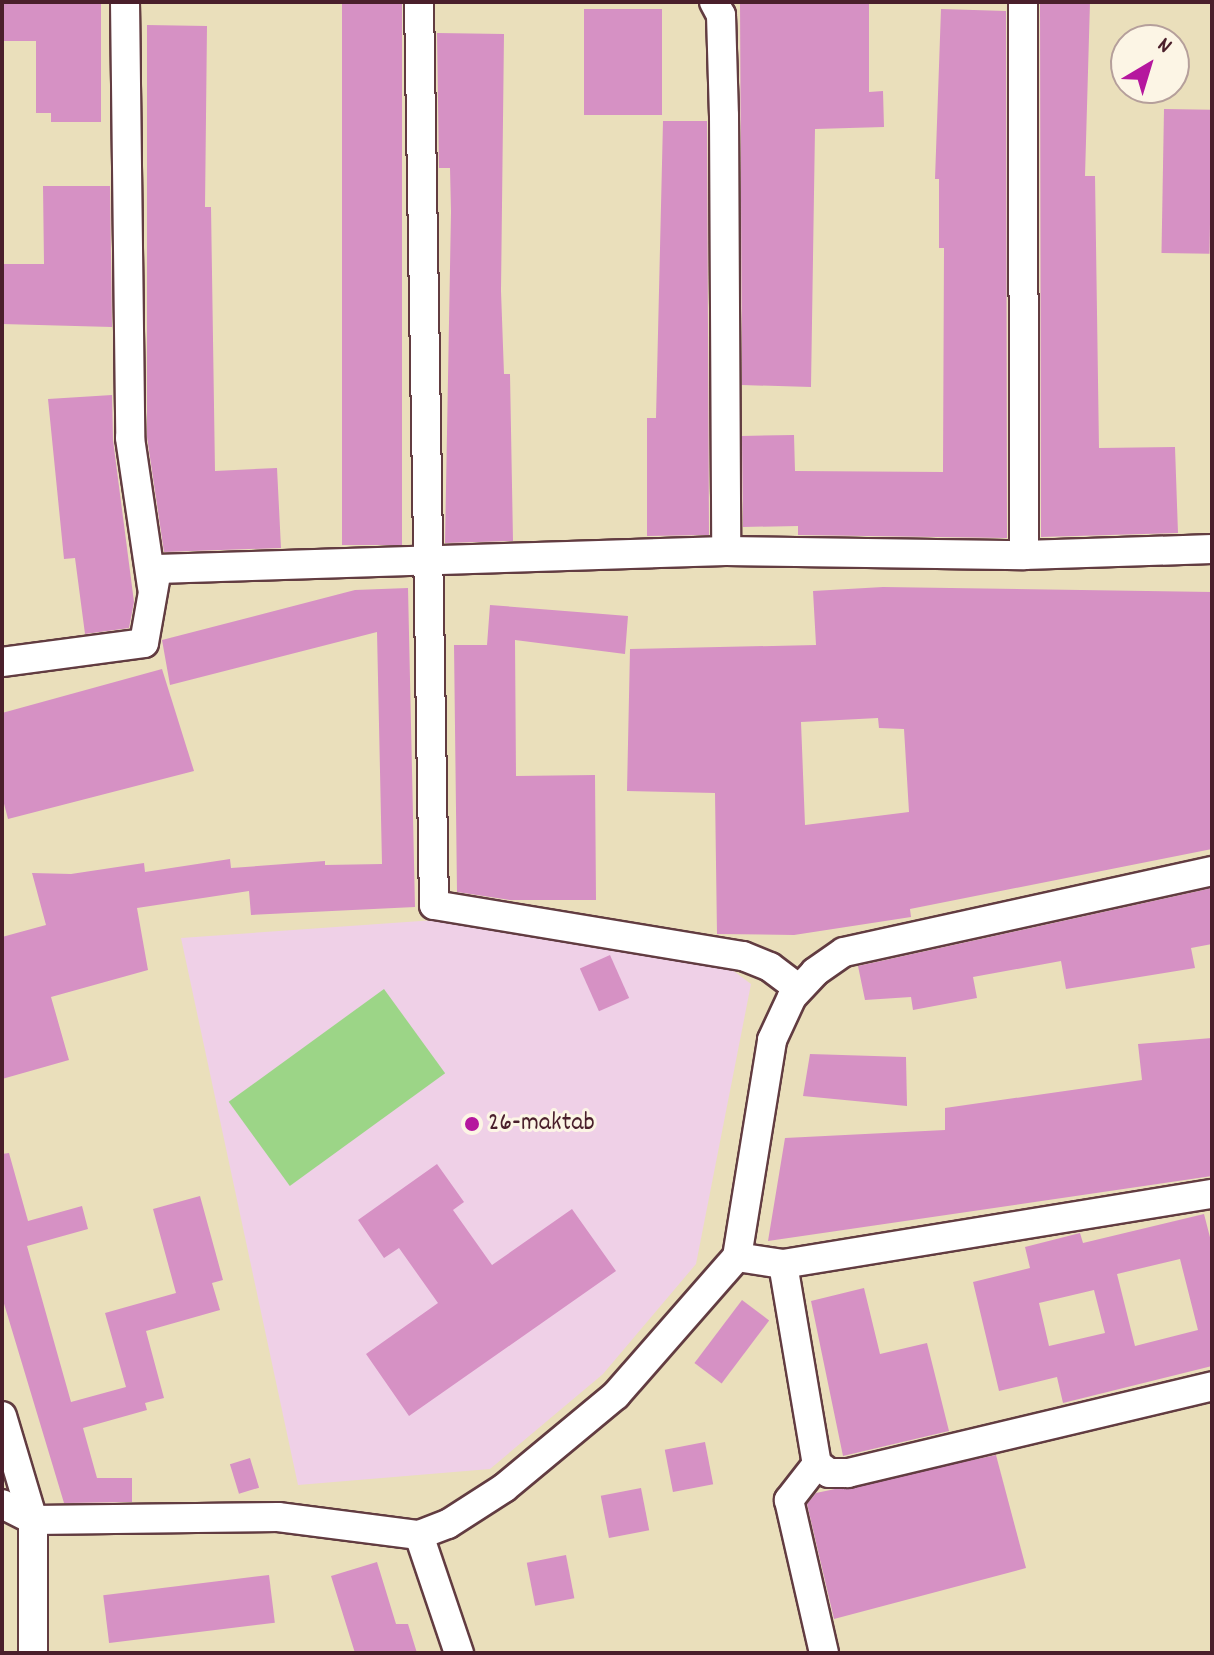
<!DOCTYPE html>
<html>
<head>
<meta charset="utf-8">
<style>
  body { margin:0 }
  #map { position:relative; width:1214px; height:1655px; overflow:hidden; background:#eadfbb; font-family:Dekko,sans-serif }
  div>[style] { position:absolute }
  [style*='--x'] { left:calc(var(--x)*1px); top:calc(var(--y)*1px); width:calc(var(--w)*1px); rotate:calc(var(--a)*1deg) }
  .built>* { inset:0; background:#efd0e7 }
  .green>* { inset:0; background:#9cd587; transform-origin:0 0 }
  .building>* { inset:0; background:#d691c4; transform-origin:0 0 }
  .roads { filter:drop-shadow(2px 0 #623c41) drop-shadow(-2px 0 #623c41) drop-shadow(0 2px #623c41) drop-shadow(0 -2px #623c41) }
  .minor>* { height:28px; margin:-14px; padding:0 14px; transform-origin:14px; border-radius:14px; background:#fff }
  .dots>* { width:22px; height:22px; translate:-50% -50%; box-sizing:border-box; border:4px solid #fcf5e5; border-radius:50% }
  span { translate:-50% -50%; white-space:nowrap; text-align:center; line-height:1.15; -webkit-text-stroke:6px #fcf5e5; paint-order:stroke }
  .poi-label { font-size:26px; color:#4a1f2b }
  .left { translate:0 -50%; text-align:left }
  .frame { position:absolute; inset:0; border:4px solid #4a1f2b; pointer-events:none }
  .north { position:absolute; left:1110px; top:24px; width:80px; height:80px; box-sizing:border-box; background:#fcf5e5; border:2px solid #b59f9b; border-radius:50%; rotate:38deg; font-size:22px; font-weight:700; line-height:32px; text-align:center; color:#4a1f2b }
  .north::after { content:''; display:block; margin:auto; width:28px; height:36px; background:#b5179e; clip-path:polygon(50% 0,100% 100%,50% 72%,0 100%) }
</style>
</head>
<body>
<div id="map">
  <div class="built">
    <div style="clip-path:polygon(435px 920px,727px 966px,751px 984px,696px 1264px,603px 1374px,490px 1469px,298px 1485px,181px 938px)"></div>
  </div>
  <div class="green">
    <div style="left:384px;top:989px;width:104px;height:192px;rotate:54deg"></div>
  </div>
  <div class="building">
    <div style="clip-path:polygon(2px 2px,101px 2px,101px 122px,51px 122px,51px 113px,36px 113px,36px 41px,2px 41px)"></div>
    <div style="left:342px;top:2px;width:60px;height:543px"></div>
    <div style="clip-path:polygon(869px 2px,869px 92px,883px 91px,884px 127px,815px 129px,811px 387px,742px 385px,740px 3px)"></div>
    <div style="clip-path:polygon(1040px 2px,1090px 2px,1085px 176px,1095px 176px,1099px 448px,1175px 447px,1178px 533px,1041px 537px)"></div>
    <div style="left:584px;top:9px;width:78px;height:106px"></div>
    <div style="clip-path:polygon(941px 9px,1006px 11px,1007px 538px,798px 535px,798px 526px,743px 527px,742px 436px,794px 435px,795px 471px,943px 472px,944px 248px,939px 248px,939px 179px,935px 179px)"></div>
    <div style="clip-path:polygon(147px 25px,207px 26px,205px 207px,211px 207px,215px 471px,277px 468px,281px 548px,164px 552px,147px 437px)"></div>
    <div style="clip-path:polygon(437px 33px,504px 34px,501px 291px,504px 374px,510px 374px,513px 541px,445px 543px,451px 212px,450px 168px,439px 168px)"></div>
    <div style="left:1164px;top:109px;width:48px;height:144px;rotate:1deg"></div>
    <div style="clip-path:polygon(663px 121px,707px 121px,709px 535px,647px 536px,647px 418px,656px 418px)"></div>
    <div style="clip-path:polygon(43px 186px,110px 186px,112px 327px,2px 324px,2px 264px,44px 264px)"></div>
    <div style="clip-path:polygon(112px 395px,113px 440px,134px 602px,129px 628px,85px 634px,75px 558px,64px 559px,48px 399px)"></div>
    <div style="clip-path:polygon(evenodd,883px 587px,1212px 592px,1212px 849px,910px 909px,911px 917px,794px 935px,717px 934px,715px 793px,627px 791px,630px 649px,816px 645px,813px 591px,883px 587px,878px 718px,879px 728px,904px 729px,909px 812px,805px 825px,801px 722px,878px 718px)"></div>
    <div style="clip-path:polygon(408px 588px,415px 907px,251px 915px,249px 891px,137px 908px,148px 970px,51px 997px,69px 1060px,2px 1079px,2px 937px,46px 925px,32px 873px,71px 874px,144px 863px,145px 872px,230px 859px,231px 868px,325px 861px,325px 865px,382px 864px,377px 632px,170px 685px,162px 640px,355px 590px)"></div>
    <div style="clip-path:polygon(490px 605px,628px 616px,625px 654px,515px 640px,516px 776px,595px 775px,596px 900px,510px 900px,457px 892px,454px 645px,487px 645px)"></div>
    <div style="clip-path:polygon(162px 669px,194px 771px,8px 819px,2px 796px,2px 713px)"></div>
    <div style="clip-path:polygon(1212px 888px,1212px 944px,1191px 948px,1195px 968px,1066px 989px,1061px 961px,973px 977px,977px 998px,913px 1010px,911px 997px,865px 1000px,858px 966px)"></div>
    <div style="left:610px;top:955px;width:47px;height:33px;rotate:66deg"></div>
    <div style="clip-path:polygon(1212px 1038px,1212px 1176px,768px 1241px,785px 1138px,945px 1130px,945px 1108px,1142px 1080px,1138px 1044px)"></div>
    <div style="clip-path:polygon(810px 1054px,906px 1057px,907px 1106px,803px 1096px)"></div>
    <div style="clip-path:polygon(9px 1153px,28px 1221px,82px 1206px,88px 1229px,27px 1246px,71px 1402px,126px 1387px,105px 1313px,176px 1293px,153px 1209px,200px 1196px,223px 1280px,212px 1283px,220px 1310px,146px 1331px,164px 1398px,145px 1403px,147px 1410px,83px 1428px,97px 1478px,132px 1478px,132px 1502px,64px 1503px,2px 1297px,2px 1154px)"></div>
    <div style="clip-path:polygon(437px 1164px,464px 1202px,453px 1210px,492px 1265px,572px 1209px,616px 1271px,409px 1416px,366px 1354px,438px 1303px,399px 1248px,384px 1258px,358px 1220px)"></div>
    <div style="clip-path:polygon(evenodd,1204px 1214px,1212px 1245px,1212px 1366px,1063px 1403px,1057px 1377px,999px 1391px,973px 1282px,1030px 1268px,1025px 1247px,1080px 1233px,1083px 1243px,1204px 1214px,1180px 1259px,1198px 1330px,1135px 1346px,1117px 1274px,1180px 1259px,1204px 1214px,1094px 1290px,1105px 1333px,1049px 1346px,1039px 1303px,1094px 1290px)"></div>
    <div style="clip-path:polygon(864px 1288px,880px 1354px,927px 1343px,949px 1431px,843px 1456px,811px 1301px)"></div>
    <div style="left:742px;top:1300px;width:34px;height:79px;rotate:37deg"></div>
    <div style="left:705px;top:1442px;width:43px;height:41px;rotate:79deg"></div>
    <div style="clip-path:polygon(996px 1455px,1026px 1568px,834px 1619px,807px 1504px,816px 1493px)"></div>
    <div style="left:250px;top:1458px;width:31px;height:21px;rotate:73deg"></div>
    <div style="left:641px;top:1488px;width:43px;height:41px;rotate:79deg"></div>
    <div style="left:566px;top:1555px;width:44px;height:40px;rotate:79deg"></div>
    <div style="clip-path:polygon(377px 1562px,396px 1624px,408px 1624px,417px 1653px,355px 1653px,331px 1576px)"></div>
    <div style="left:269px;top:1575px;width:48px;height:167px;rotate:83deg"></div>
  </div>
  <div class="roads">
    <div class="minor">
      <div style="--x:125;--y:2;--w:436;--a:89.3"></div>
      <div style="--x:130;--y:438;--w:151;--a:81.6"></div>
      <div style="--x:419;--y:2;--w:903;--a:89.05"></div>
      <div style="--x:434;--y:905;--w:313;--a:9.4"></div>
      <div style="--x:743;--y:956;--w:29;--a:22"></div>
      <div style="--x:770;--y:967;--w:36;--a:37"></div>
      <div style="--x:714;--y:2;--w:15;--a:62"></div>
      <div style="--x:721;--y:15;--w:101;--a:88.3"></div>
      <div style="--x:724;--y:116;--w:435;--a:89.7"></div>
      <div style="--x:1023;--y:2;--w:553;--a:89.9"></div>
      <div style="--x:2;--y:662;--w:143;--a:-7.6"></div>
      <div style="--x:144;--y:643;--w:75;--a:-80"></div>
      <div style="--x:157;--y:569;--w:569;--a:-1.81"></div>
      <div style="--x:726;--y:551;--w:298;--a:0.8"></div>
      <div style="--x:1024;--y:555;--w:188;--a:-1.8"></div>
      <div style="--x:737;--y:1257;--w:47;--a:8.7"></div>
      <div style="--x:783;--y:1264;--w:435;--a:-9.3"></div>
      <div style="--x:783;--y:1264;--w:203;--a:80.4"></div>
      <div style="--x:817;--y:1464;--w:15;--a:37"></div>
      <div style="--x:829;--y:1473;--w:19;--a:0"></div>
      <div style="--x:848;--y:1473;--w:374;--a:-13.4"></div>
      <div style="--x:2;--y:1416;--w:109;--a:73.4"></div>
      <div style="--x:33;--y:1520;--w:133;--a:90"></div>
      <div style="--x:817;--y:1464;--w:46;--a:127.9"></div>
      <div style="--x:789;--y:1500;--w:157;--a:77.1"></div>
      <div style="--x:2;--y:1504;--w:35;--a:27"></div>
      <div style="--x:33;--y:1520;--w:245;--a:-0.7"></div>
      <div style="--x:278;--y:1517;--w:142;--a:7.3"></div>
      <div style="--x:419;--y:1535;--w:31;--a:-21"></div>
      <div style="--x:448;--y:1524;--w:67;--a:-32.7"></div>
      <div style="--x:504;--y:1488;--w:146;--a:-39.7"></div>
      <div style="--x:616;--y:1395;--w:184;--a:-48.8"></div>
      <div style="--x:737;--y:1257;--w:220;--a:-80.8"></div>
      <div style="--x:772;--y:1040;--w:47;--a:-65.1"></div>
      <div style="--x:792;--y:997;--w:34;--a:-47"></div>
      <div style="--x:815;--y:972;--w:35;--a:-35"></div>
      <div style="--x:844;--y:952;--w:377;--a:-12.4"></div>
      <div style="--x:419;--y:1535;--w:125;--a:71.3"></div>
    </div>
  </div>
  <div class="dots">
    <div style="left:472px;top:1124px;background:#b5179e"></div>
  </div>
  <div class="poi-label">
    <span class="left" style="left:488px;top:1124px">26-maktab</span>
  </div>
  <div class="frame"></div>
  <div class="north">N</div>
</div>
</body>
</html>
